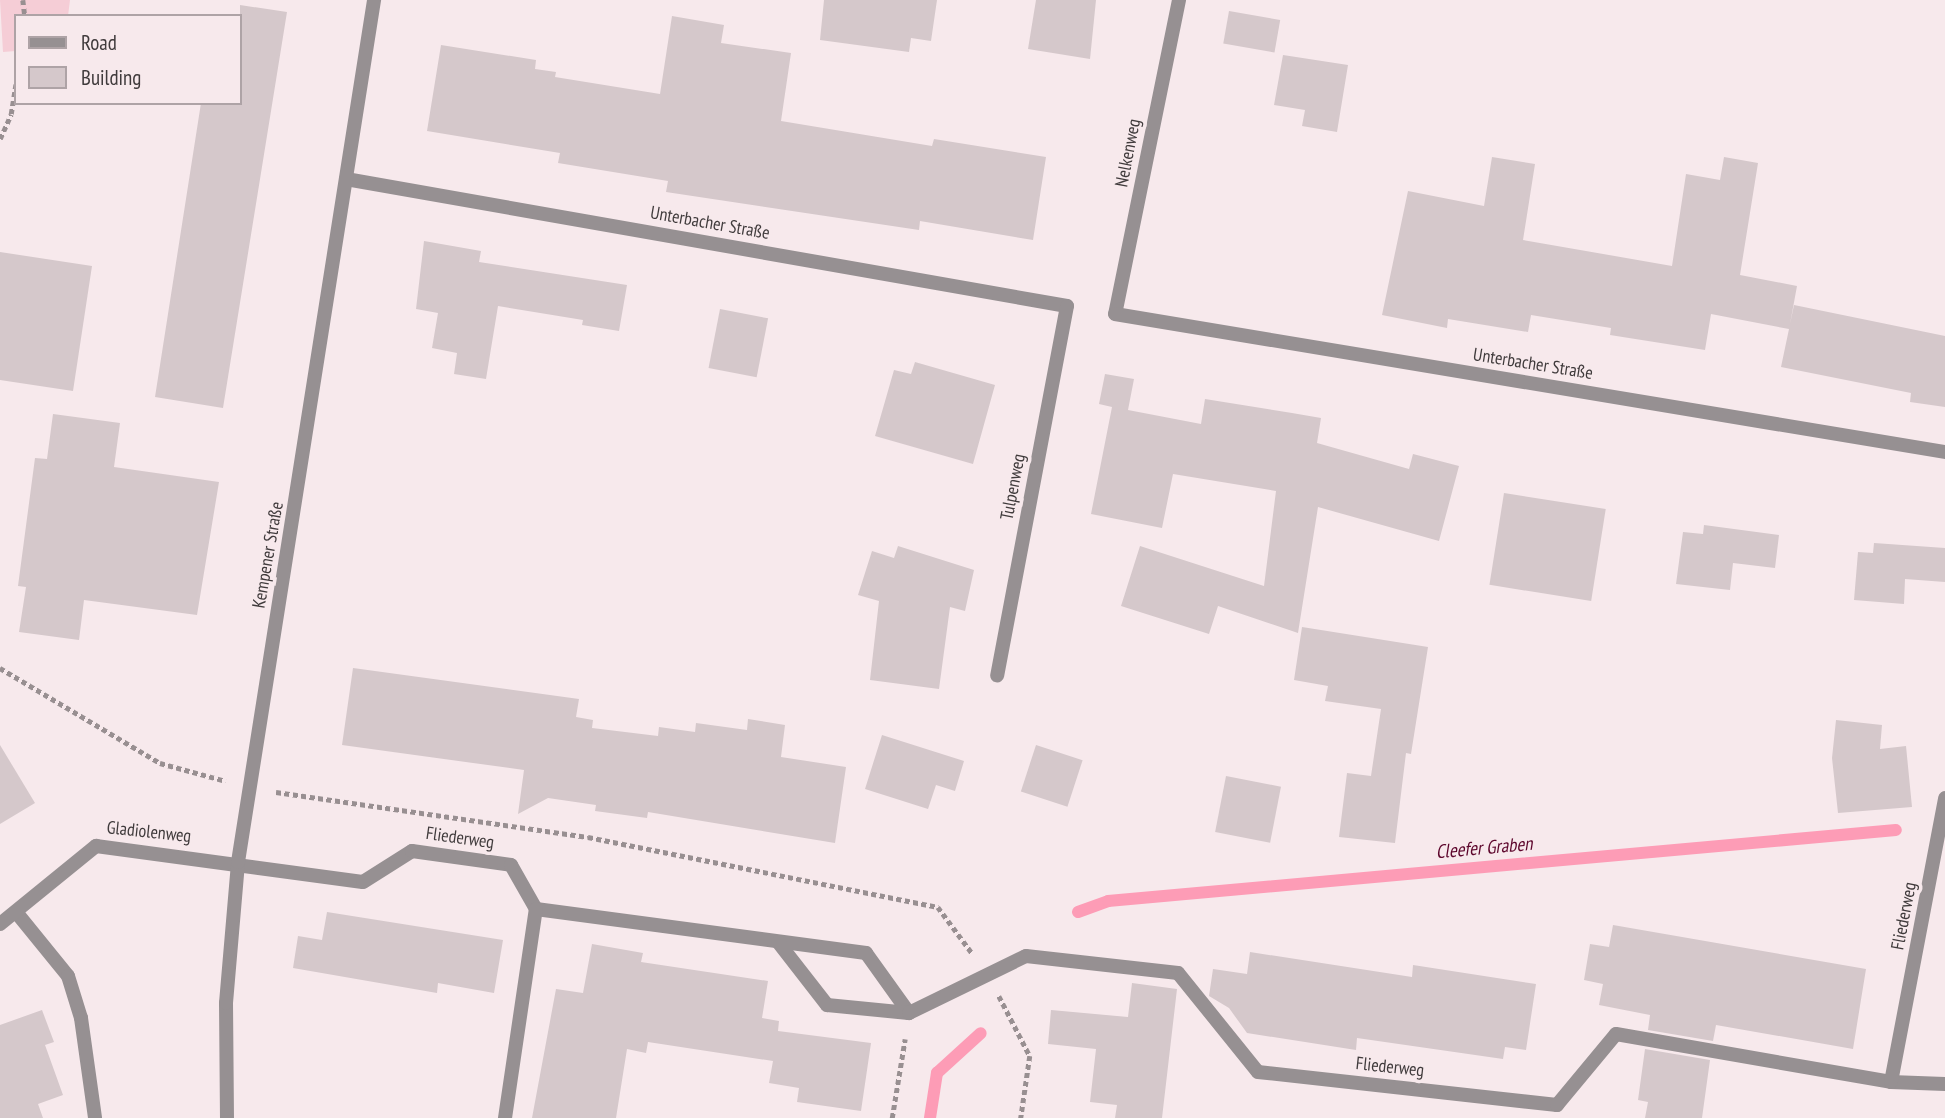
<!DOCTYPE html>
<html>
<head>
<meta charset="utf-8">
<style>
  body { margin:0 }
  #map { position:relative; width:1945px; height:1118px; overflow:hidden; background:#f7e9ec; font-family:"PT Sans Narrow",sans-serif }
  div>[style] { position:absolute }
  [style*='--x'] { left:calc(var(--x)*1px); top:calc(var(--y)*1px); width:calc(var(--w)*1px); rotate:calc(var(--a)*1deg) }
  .green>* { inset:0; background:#f5cdd6 }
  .stream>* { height:12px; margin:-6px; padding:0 6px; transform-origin:6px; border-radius:6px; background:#fd9cb6 }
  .building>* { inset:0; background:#d5c8cb; transform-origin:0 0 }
  .path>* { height:4.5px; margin-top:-2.25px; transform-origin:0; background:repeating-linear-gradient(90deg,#988f91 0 5px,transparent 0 8.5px) }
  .lane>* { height:14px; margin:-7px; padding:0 7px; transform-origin:7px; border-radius:7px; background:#969092 }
  .street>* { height:14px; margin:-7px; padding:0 7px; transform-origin:7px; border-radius:7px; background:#969092 }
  span { translate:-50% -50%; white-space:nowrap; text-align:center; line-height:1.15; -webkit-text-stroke:7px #f7e9ec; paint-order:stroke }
  .street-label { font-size:18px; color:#403b3c }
  .water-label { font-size:19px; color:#5d062c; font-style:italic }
  .legend { position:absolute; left:14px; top:14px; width:228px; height:91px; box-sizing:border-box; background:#f7e9ec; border:2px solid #aea3a6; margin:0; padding:9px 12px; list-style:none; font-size:21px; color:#403b3c }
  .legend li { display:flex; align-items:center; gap:14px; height:35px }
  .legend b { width:35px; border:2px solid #aea3a6 }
</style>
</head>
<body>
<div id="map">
  <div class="green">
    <div style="clip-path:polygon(0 0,70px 0,68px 16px,16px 16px,16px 51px,3px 52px)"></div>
  </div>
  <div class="stream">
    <div style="--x:1078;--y:912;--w:32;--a:-20"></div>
    <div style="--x:1108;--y:901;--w:791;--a:-5.15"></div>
    <div style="--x:930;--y:1118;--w:46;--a:-81.2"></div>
    <div style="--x:937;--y:1073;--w:59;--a:-42.3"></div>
  </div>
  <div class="building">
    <div style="clip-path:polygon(824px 0,937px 0,931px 41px,911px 38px,909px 52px,820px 40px)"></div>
    <div style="clip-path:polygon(1036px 0,1096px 0,1090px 59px,1028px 49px)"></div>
    <div style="clip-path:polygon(240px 5px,287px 12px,223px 408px,155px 397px,201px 103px,240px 103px)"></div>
    <div style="left:1229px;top:11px;width:52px;height:33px;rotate:10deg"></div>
    <div style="clip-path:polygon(672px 16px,724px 25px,721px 43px,791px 53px,781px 121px,932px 146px,934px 139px,1046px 157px,1033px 240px,920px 221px,919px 230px,666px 192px,668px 181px,558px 163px,560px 153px,427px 131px,441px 45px,536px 60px,535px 69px,556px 72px,555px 77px,660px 94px)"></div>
    <div style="clip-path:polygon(1283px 55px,1348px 65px,1337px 132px,1302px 126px,1305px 110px,1274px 105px)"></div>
    <div style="clip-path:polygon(1492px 157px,1535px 164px,1523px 240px,1672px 266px,1686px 174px,1720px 180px,1724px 157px,1758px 163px,1740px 275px,1797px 286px,1790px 324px,1794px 305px,1945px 336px,1945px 407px,1910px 402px,1911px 393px,1781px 367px,1789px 329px,1711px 314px,1705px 350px,1610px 335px,1611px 328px,1531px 315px,1528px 332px,1448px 319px,1447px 328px,1382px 315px,1408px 191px,1484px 206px)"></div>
    <div style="clip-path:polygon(424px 241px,481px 251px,479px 262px,627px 285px,619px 331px,582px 325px,583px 320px,498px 306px,486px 379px,454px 374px,457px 353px,432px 348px,438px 313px,416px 309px)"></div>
    <div style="clip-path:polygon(0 252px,92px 266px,73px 391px,0 380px)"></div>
    <div style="left:720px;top:309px;width:49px;height:60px;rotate:11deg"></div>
    <div style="clip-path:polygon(915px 362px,995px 385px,973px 464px,875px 436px,894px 370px,911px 374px)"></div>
    <div style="clip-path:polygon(1105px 374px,1134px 379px,1128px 410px,1201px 424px,1205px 399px,1292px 413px,1321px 418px,1317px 443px,1409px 469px,1413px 454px,1459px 466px,1439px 541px,1318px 507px,1298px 633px,1218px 606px,1209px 634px,1121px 606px,1140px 546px,1264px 586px,1276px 491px,1173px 474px,1162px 528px,1091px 514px,1112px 407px,1099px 404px)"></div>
    <div style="clip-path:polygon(53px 414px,120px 423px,114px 467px,219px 482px,197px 615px,84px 600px,79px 640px,19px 632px,26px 587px,18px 586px,35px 458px,47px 459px)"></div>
    <div style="left:1504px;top:493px;width:103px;height:93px;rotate:9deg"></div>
    <div style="clip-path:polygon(1704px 525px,1779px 535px,1775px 568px,1733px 563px,1730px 590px,1676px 584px,1683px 532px,1703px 534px)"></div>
    <div style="clip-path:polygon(1874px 543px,1945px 548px,1945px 582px,1905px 579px,1904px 604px,1854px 600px,1858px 552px,1873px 553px)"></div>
    <div style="clip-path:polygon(898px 546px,974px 570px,965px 611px,950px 607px,939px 689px,870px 680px,879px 601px,858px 595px,872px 551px,894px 558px)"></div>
    <div style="clip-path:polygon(1302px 627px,1428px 647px,1411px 754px,1406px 753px,1395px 843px,1339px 837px,1347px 773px,1371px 776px,1381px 709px,1325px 701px,1328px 686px,1294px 680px)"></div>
    <div style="clip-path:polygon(353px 668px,579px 699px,576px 717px,593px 720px,592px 728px,658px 736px,659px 727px,695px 732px,696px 723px,747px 730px,748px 719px,785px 725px,781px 757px,846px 767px,835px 843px,648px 812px,647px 818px,595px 811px,596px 805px,548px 798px,518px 814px,524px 770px,342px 745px)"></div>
    <div style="clip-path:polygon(1836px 720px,1882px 725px,1880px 749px,1906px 746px,1912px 807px,1838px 813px,1832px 758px)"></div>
    <div style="clip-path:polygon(882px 735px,964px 761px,955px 791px,936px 785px,928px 809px,865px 789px)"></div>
    <div style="clip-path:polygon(0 745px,35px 803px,0 824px)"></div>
    <div style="left:1036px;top:745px;width:49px;height:49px;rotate:18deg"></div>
    <div style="left:1226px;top:776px;width:56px;height:57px;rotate:11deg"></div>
    <div style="clip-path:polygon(327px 912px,503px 940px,494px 993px,438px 983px,437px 993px,293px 968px,298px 936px,322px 940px)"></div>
    <div style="clip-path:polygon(1613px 925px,1866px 969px,1853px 1049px,1716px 1025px,1713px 1041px,1648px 1030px,1650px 1015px,1599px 1005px,1603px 984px,1584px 980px,1590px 944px,1609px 947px)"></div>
    <div style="clip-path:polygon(592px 944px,643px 953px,641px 962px,768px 981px,762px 1018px,779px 1021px,778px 1031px,871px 1043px,861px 1111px,797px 1102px,799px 1088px,769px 1083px,773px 1061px,648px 1042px,646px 1053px,627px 1049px,616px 1118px,532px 1118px,556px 989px,583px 993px)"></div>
    <div style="clip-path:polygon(1250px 952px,1412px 977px,1413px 965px,1536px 984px,1526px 1050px,1505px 1047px,1503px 1059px,1357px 1038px,1356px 1050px,1247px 1033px,1229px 1008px,1209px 996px,1213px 969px,1247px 974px)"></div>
    <div style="clip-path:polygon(1132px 983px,1177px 989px,1162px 1118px,1115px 1118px,1117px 1105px,1090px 1102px,1096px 1049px,1048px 1044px,1051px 1010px,1128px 1017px)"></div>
    <div style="clip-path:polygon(42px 1010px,54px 1042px,45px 1045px,63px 1095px,38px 1104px,43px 1118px,0 1118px,0 1025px)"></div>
    <div style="clip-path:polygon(1645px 1049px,1710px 1060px,1702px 1118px,1645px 1118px,1648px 1102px,1638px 1100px)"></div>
  </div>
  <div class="path">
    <div style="--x:23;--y:0;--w:16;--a:83"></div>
    <div style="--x:0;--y:139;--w:27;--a:-66"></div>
    <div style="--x:11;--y:114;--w:30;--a:-81"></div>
    <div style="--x:0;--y:668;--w:186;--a:30.7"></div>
    <div style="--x:160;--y:763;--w:68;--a:15.3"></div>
    <div style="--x:276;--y:792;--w:315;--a:8.2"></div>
    <div style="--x:588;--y:837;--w:357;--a:11.3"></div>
    <div style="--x:938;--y:907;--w:57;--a:53.5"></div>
    <div style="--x:999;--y:996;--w:68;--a:62.7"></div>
    <div style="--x:1030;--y:1056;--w:63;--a:98.3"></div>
    <div style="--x:892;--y:1118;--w:80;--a:-80.7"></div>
  </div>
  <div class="lane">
    <div style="--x:16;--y:912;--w:82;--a:50.9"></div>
    <div style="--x:68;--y:976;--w:44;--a:72.8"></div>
    <div style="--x:81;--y:1018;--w:101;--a:82"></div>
  </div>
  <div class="street">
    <div style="--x:1179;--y:0;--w:320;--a:101.5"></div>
    <div style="--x:1115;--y:314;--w:841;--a:9.44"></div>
    <div style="--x:346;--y:179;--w:732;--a:9.99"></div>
    <div style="--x:1067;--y:306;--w:376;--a:100.7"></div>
    <div style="--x:0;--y:924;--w:124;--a:-39.1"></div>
    <div style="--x:96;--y:846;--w:269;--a:7.7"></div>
    <div style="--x:363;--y:882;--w:58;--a:-32.3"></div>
    <div style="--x:412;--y:851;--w:100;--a:8"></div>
    <div style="--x:511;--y:865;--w:51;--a:60.4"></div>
    <div style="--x:536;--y:909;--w:333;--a:7.6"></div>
    <div style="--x:866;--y:953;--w:74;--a:54.4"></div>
    <div style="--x:778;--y:942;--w:80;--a:52.1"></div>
    <div style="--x:827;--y:1005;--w:82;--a:5.6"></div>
    <div style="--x:909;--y:1013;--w:130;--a:-26"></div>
    <div style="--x:1026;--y:956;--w:153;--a:6.4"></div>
    <div style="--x:1178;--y:973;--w:127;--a:51.1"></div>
    <div style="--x:1258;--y:1072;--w:301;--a:6.3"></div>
    <div style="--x:1557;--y:1105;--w:92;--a:-50.3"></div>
    <div style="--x:1616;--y:1034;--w:279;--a:9.9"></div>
    <div style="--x:1891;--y:1082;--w:54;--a:2.1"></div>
    <div style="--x:1891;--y:1082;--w:289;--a:-79.2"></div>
    <div style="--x:227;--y:1118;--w:115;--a:-90.5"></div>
    <div style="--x:226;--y:1003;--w:142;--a:-85.1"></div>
    <div style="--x:238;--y:862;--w:873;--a:-81.03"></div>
    <div style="--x:505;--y:1118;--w:211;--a:-81.6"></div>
  </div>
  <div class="street-label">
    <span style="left:1128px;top:153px;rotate:-79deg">Nelkenweg</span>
    <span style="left:710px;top:223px;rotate:10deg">Unterbacher Straße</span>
    <span style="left:1533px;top:364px;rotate:9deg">Unterbacher Straße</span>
    <span style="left:1013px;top:487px;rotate:-79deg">Tulpenweg</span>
    <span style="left:268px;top:555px;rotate:-80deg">Kempener Straße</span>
    <span style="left:149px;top:832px;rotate:6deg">Gladiolenweg</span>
    <span style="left:460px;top:838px;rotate:8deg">Fliederweg</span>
    <span style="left:1904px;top:916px;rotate:-79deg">Fliederweg</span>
    <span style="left:1390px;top:1067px;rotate:6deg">Fliederweg</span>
  </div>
  <div class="water-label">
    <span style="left:1484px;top:848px;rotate:-5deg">Cleefer Graben</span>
  </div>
  <ul class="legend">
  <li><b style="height:9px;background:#969092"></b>Road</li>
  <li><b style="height:19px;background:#d5c8cb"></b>Building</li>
  </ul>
</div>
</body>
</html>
